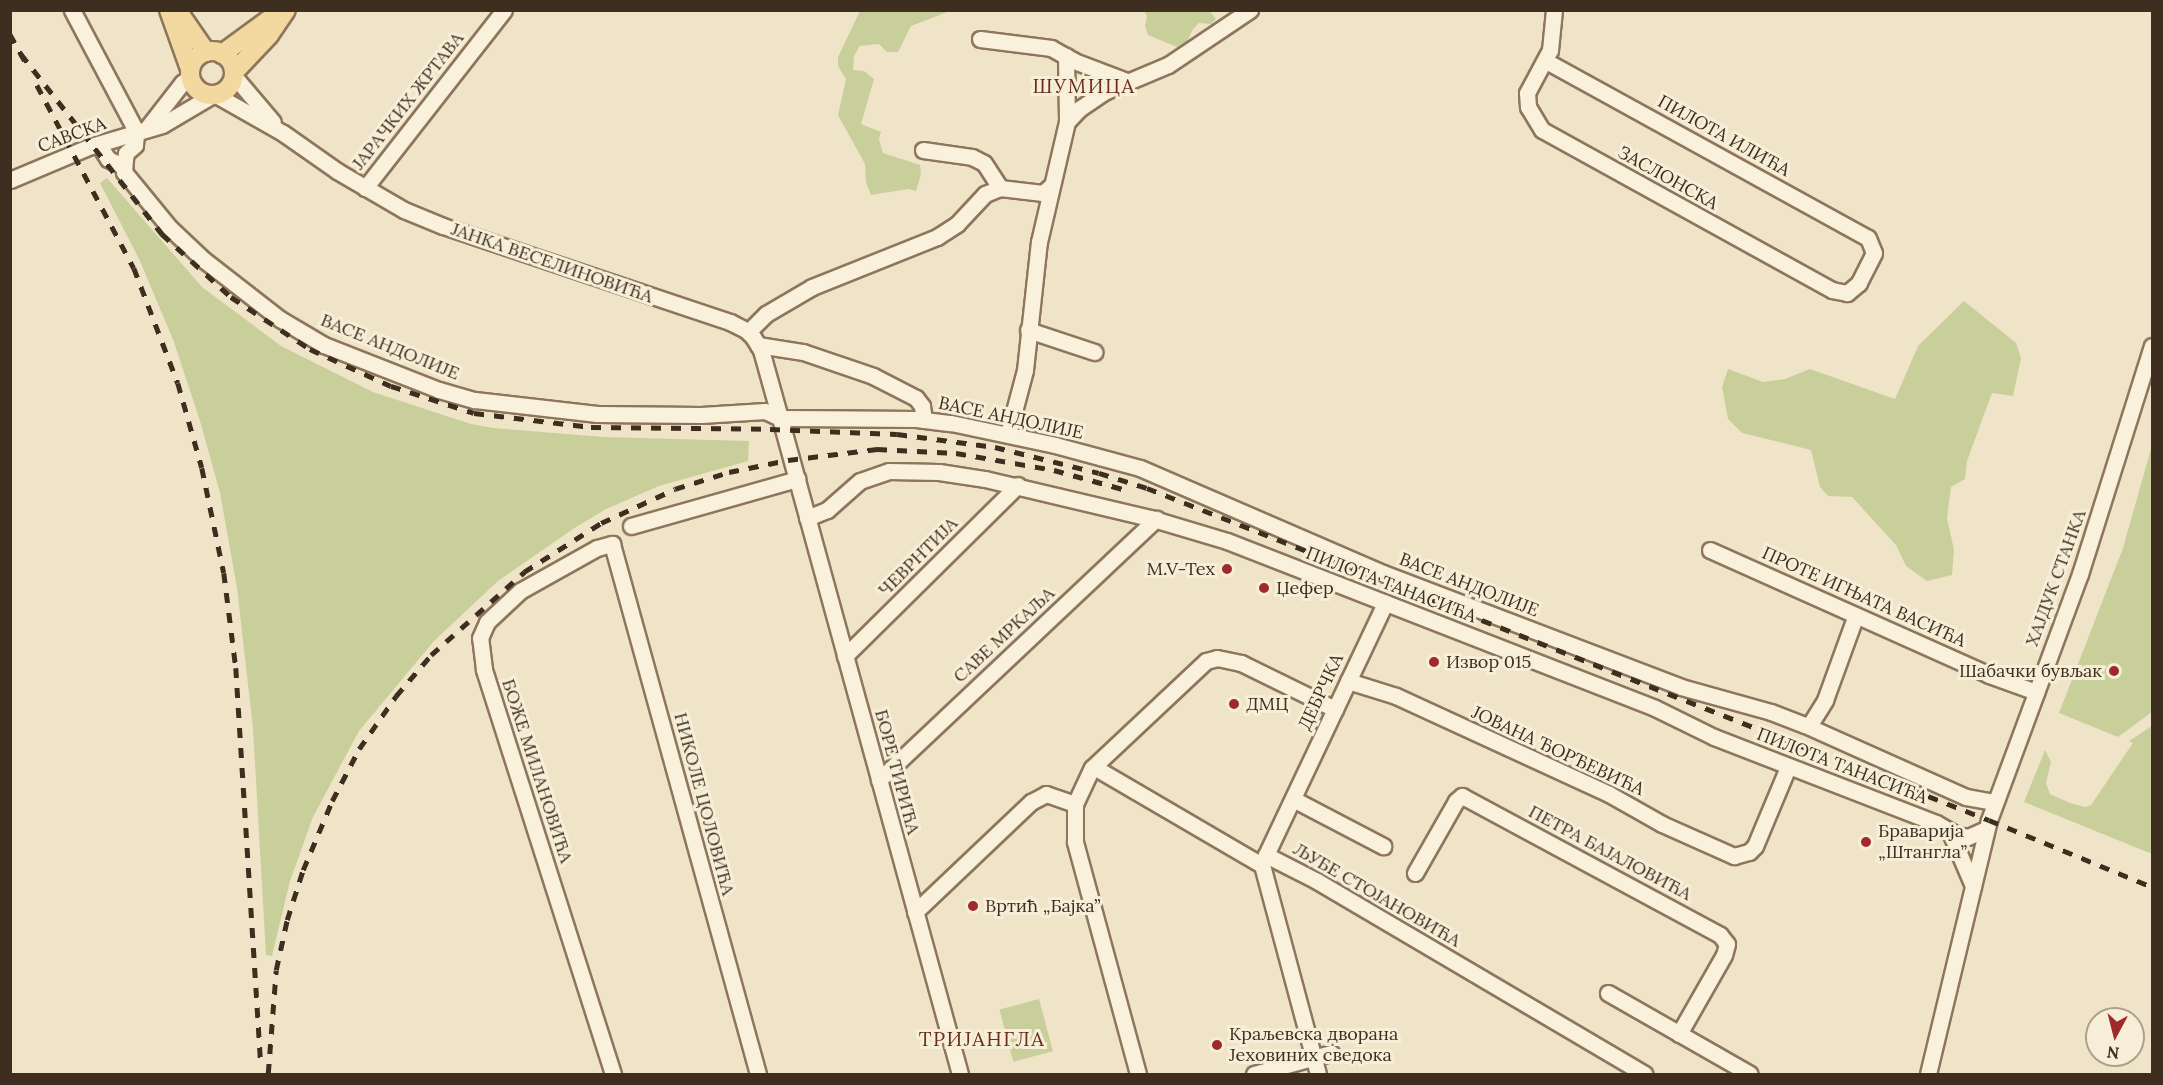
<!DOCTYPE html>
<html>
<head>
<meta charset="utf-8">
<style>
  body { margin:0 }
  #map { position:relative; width:2163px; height:1085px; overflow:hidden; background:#f0e4c8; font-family:Lora,serif }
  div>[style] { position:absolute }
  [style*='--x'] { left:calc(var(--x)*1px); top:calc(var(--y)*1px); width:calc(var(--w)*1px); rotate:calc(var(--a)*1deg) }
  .green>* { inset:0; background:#c9cf9b; transform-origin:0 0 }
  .roads { filter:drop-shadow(2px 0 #8d765c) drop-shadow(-2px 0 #8d765c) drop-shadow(0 2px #8d765c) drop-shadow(0 -2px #8d765c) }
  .minor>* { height:15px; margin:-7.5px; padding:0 7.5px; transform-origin:7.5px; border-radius:7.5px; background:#faf1dc }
  .major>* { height:18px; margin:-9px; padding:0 9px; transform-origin:9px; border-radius:9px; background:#f3d9a0 }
  .major>.ring { margin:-9px; padding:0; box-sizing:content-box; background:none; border:18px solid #f3d9a0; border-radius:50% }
  .rail>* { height:4.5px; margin-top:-2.25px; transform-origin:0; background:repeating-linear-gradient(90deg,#3d2e20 0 10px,transparent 0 20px) }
  .dots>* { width:16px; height:16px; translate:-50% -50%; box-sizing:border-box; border:3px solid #f7eed8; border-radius:50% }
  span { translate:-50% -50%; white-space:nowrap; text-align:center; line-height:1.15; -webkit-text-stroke:6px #f7eed8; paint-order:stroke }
  .street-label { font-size:18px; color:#3d2e20 }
  .poi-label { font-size:18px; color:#3d2e20 }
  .right { translate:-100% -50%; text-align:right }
  .left { translate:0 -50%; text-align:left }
  .neighbourhood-label { font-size:20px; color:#6b2e1e; letter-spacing:1.5px }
  .frame { position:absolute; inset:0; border:12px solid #3d2e20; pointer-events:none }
  .north { position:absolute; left:2085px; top:1007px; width:60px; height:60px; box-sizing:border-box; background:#f7eed8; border:2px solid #ada18e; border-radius:50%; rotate:187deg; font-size:16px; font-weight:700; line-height:24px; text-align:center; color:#3d2e20 }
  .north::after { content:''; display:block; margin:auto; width:21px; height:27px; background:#9e2a2b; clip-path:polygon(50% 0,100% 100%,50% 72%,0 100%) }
</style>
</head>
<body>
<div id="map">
  <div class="green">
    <div style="clip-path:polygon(860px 11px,950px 11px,911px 26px,898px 52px,887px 52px,879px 44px,860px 46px,854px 56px,853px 70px,864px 71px,874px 79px,861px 124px,881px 132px,879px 139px,883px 153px,920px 165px,921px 174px,916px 191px,908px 189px,871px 195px,866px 182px,865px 164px,838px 115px,846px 79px,838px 66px,838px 57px)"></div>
    <div style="clip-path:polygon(1144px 11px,1210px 11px,1216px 19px,1211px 24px,1199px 23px,1193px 29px,1187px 41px,1177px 47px,1148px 35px,1145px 26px,1147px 16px)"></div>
    <div style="clip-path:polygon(107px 178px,202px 287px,281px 346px,373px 392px,471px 424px,494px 428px,604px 437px,749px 441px,748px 461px,659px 486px,606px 509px,573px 529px,498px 581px,434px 641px,359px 731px,313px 817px,290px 881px,272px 956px,266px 955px,253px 729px,237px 588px,220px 493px,200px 421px,174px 342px,140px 261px,100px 183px)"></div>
    <div style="clip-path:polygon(1964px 301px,2016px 343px,2021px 358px,2013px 396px,1992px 393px,1967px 461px,1965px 479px,1951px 487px,1947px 518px,1954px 550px,1952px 575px,1927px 581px,1906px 566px,1896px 545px,1852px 497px,1828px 496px,1820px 487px,1811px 450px,1742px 433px,1728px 419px,1722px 387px,1728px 369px,1763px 382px,1785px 379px,1810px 369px,1895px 399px,1918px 346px)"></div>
    <div style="clip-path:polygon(2152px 445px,2152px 712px,2118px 737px,2059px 713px,2123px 548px)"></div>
    <div style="clip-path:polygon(2152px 726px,2152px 854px,2024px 802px,2045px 750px,2051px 762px,2046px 783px,2050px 794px,2070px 803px,2085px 807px,2091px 805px,2133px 743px,2129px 741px)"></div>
    <div style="left:1039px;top:999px;width:54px;height:41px;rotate:75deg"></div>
  </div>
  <div class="roads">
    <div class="minor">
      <div style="--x:72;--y:10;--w:139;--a:62.1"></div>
      <div style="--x:980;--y:39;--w:72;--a:7.2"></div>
      <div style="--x:1051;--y:48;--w:26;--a:29"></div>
      <div style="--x:1074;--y:61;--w:57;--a:20.7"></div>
      <div style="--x:1066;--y:56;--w:66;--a:89.1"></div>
      <div style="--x:1546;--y:61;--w:367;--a:28.8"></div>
      <div style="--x:1868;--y:238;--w:16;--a:68"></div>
      <div style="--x:1874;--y:253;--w:34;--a:117"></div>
      <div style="--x:1859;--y:283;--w:16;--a:140"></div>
      <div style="--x:1847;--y:293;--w:15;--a:-169"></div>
      <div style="--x:1832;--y:290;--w:331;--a:-151.1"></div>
      <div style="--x:1542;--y:130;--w:27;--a:-121"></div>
      <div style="--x:1528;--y:107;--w:14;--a:-94"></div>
      <div style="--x:1527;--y:93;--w:49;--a:-61.9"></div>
      <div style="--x:1550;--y:50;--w:40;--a:-84.3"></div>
      <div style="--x:234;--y:76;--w:60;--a:49.7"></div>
      <div style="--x:216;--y:95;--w:77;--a:29.6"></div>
      <div style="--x:283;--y:133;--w:66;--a:35.1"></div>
      <div style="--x:337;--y:171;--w:78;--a:30.2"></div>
      <div style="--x:404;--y:210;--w:42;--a:22.3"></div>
      <div style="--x:443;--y:226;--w:303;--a:18.5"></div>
      <div style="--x:730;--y:322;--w:18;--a:27"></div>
      <div style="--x:746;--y:330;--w:10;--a:45"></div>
      <div style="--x:753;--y:337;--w:15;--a:58"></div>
      <div style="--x:761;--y:350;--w:71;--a:74.4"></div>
      <div style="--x:780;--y:418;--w:680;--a:74.66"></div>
      <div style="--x:147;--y:128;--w:57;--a:-52.1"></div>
      <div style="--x:182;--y:83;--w:10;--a:-37"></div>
      <div style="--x:136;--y:134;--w:11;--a:95"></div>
      <div style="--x:135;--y:145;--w:12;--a:138"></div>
      <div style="--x:126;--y:153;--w:6;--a:99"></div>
      <div style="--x:125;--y:159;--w:13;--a:94"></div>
      <div style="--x:124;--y:172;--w:72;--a:50.6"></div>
      <div style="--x:170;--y:228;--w:47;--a:43.3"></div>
      <div style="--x:204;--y:260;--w:96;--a:37.8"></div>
      <div style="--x:280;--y:319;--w:51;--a:30.6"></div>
      <div style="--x:324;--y:345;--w:123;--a:21.4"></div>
      <div style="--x:439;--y:390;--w:37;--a:16"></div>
      <div style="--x:475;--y:400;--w:123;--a:6.5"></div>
      <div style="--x:597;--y:414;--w:104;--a:0.6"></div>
      <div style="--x:701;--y:415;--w:64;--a:-3.6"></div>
      <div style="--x:765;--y:411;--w:17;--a:25"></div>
      <div style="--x:780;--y:418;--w:136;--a:0.4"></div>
      <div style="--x:916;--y:419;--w:35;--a:7"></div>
      <div style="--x:951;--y:423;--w:106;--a:11.9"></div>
      <div style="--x:1055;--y:445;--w:88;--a:15.1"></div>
      <div style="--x:1140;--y:468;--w:265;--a:23.4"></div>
      <div style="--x:1383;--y:573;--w:319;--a:20.9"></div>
      <div style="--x:1681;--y:687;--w:93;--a:15.5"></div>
      <div style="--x:1771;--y:712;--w:36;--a:21"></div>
      <div style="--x:1805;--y:725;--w:176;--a:24.1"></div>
      <div style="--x:1966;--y:797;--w:29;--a:10"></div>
      <div style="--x:99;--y:145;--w:17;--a:57"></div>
      <div style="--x:108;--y:159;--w:17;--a:25"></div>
      <div style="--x:923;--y:150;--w:49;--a:8.1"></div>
      <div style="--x:972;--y:157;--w:13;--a:27"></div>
      <div style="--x:984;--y:163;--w:30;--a:57"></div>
      <div style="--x:10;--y:180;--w:88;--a:-22.8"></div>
      <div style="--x:91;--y:146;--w:74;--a:-16.5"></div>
      <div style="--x:162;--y:125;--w:57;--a:-30.6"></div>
      <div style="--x:365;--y:188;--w:226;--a:-52"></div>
      <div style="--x:1028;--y:330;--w:70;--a:18.4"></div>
      <div style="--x:748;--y:332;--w:25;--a:-45"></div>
      <div style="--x:766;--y:314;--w:53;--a:-30.4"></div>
      <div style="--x:812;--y:287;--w:135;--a:-21.8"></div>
      <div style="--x:937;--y:237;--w:24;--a:-33"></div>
      <div style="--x:957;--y:224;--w:41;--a:-47"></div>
      <div style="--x:985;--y:194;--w:16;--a:-22"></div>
      <div style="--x:1000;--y:188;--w:43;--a:6.6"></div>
      <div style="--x:1043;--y:193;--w:11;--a:-41"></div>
      <div style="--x:758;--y:345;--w:46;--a:8.8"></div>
      <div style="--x:803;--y:352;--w:74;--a:18.9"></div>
      <div style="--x:873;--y:376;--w:48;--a:27.1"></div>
      <div style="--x:916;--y:398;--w:10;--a:53"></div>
      <div style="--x:922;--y:406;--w:14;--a:82"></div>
      <div style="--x:1008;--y:434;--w:66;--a:-75.1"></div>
      <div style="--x:1025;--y:370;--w:129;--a:-83.8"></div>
      <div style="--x:1039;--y:242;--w:123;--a:-76.9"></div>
      <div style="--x:1067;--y:122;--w:18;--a:-47"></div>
      <div style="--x:1079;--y:109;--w:32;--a:-34"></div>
      <div style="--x:1106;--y:91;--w:67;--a:-22.8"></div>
      <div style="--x:1168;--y:65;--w:99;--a:-33.9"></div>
      <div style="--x:807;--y:518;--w:22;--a:-22"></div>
      <div style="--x:827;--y:510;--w:44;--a:-41.3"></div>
      <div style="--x:860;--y:481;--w:31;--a:-19"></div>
      <div style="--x:889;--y:471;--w:50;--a:1.1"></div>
      <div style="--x:939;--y:472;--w:47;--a:8.7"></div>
      <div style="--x:985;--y:479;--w:170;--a:13.3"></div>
      <div style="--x:1150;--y:518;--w:80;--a:16.6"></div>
      <div style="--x:1227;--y:541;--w:459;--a:21.3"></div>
      <div style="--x:1655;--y:708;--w:66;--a:26.2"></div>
      <div style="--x:1714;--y:737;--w:238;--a:21.2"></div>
      <div style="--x:1936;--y:823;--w:24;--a:30"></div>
      <div style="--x:1957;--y:835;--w:11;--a:10"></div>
      <div style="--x:1968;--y:837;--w:20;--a:-24"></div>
      <div style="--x:631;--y:526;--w:173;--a:-15.8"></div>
      <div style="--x:1710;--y:550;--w:306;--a:24.1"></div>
      <div style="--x:1989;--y:675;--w:50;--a:19.9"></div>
      <div style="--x:845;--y:656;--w:243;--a:-44.7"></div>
      <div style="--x:1348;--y:681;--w:50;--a:17.4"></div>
      <div style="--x:1396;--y:696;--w:234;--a:24.7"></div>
      <div style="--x:1609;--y:794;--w:61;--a:29.5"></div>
      <div style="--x:1662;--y:824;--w:79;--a:24"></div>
      <div style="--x:1734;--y:856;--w:16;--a:-15"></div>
      <div style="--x:1749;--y:852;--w:8;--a:-45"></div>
      <div style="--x:1755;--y:846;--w:86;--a:-67.3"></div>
      <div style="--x:1809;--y:726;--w:31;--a:-58"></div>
      <div style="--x:1825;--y:700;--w:90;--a:-70"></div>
      <div style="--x:1094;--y:767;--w:194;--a:30.3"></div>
      <div style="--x:1262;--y:865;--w:11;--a:-68"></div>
      <div style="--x:1266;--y:855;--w:57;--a:27"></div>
      <div style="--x:1317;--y:881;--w:380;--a:30.5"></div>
      <div style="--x:879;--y:780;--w:381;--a:-43.3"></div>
      <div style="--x:1293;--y:799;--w:102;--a:27.6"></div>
      <div style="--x:1075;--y:804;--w:38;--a:90"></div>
      <div style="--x:1075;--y:842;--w:240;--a:74.8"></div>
      <div style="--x:1950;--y:832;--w:59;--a:66.9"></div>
      <div style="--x:1266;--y:855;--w:279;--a:-64.7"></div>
      <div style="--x:1262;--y:865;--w:216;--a:75"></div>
      <div style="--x:1415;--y:873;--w:83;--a:-60.3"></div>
      <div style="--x:1456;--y:801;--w:8;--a:-40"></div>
      <div style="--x:1462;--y:796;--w:293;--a:28.3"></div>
      <div style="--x:1720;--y:935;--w:11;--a:52"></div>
      <div style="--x:1727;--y:944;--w:11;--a:105"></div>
      <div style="--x:1724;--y:955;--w:91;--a:119.7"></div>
      <div style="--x:915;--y:912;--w:160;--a:-43.5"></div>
      <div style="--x:1031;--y:802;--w:17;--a:-28"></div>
      <div style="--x:1046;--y:794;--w:31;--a:19"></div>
      <div style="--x:1075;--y:804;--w:40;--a:-65"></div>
      <div style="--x:1092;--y:768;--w:156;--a:-43.2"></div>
      <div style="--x:1206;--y:661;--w:11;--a:-15"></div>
      <div style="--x:1217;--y:658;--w:25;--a:12"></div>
      <div style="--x:1241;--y:663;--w:105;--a:26.1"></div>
      <div style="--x:1608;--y:993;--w:163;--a:29.7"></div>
      <div style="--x:613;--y:1074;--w:425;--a:-107.7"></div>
      <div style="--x:484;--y:669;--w:31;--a:-97"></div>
      <div style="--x:480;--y:638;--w:17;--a:-66"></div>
      <div style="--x:487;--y:622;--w:45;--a:-43.2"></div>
      <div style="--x:520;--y:591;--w:88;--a:-29.2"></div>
      <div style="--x:597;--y:548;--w:16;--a:-15"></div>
      <div style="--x:612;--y:544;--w:550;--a:74.6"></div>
      <div style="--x:1254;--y:1074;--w:80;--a:-15.3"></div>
      <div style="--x:1928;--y:1074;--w:261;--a:-76.5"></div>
      <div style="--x:1989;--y:820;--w:262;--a:-69.7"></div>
      <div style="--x:2080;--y:574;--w:239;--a:-72.5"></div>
    </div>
    <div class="major">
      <div style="--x:169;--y:10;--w:63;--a:70.4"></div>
      <div style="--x:177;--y:10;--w:51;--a:55.4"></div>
      <div class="ring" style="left:190px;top:51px;width:26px;height:26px"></div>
      <div style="--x:222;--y:54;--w:64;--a:-36.2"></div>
      <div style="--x:234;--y:72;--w:51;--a:-46.6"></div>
      <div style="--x:269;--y:35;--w:30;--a:-56"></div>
    </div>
  </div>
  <div class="rail">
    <div style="--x:10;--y:34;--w:31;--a:61"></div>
    <div style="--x:21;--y:54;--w:229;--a:51.9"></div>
    <div style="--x:162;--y:234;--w:93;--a:42.4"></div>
    <div style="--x:231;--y:297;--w:95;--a:33.4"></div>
    <div style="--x:310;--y:349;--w:89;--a:24.6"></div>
    <div style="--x:391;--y:386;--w:87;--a:18"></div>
    <div style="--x:474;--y:413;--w:118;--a:6.8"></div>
    <div style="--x:591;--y:427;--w:179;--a:0.6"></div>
    <div style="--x:770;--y:429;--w:127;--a:2.3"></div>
    <div style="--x:897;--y:434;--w:99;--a:7.6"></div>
    <div style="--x:995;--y:447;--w:107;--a:14"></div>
    <div style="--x:1099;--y:473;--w:50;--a:17.4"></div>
    <div style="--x:1147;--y:488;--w:905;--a:21.52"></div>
    <div style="--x:1989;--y:820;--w:176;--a:22.3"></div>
    <div style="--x:37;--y:85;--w:207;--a:62.1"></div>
    <div style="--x:134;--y:268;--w:123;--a:69.1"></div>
    <div style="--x:178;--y:383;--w:88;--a:74.2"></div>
    <div style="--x:202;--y:468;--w:107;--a:78.2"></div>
    <div style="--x:224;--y:573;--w:96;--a:82.8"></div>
    <div style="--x:236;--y:668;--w:398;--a:86.4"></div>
    <div style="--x:268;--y:1074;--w:104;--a:-85.6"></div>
    <div style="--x:276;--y:970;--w:51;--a:-77.6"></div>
    <div style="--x:287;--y:920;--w:52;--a:-72.3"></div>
    <div style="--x:303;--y:870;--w:75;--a:-67.2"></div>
    <div style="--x:332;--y:801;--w:59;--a:-62.6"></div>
    <div style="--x:359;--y:749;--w:65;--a:-55.1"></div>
    <div style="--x:396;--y:696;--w:54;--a:-49.5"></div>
    <div style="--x:431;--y:655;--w:125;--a:-41.7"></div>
    <div style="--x:524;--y:572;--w:91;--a:-32.5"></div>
    <div style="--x:601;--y:523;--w:81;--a:-24.7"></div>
    <div style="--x:675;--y:489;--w:57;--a:-17.5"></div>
    <div style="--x:729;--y:472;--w:60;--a:-11.5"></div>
    <div style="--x:788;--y:460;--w:90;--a:-7"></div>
    <div style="--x:877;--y:449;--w:79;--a:2.9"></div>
    <div style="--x:956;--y:453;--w:99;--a:9.8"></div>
    <div style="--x:1054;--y:470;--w:75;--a:15.5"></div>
  </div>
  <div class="dots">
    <div style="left:1227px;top:569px;background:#9e2a2b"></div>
    <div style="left:1264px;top:588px;background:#9e2a2b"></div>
    <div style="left:1434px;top:662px;background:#9e2a2b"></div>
    <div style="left:2114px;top:671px;background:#9e2a2b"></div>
    <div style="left:1234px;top:704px;background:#9e2a2b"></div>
    <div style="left:1866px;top:842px;background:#9e2a2b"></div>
    <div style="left:973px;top:906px;background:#9e2a2b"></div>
    <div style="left:1217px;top:1045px;background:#9e2a2b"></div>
  </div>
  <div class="street-label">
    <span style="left:408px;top:101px;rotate:-52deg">ЈАРАЧКИХ ЖРТАВА</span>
    <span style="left:72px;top:135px;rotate:-20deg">САВСКА</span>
    <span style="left:1724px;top:136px;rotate:29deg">ПИЛОТА ИЛИЋА</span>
    <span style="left:1668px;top:178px;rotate:29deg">ЗАСЛОНСКА</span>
    <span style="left:552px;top:263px;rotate:19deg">ЈАНКА ВЕСЕЛИНОВИЋА</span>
    <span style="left:390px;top:347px;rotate:22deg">ВАСЕ АНДОЛИЈЕ</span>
    <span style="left:1011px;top:418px;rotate:12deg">ВАСЕ АНДОЛИЈЕ</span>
    <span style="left:918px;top:557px;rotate:-45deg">ЧЕВРНТИЈА</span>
    <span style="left:2056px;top:578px;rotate:-70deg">ХАЈДУК СТАНКА</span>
    <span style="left:1391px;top:585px;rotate:21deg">ПИЛОТА ТАНАСИЋА</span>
    <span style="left:1469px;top:585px;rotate:21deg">ВАСЕ АНДОЛИЈЕ</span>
    <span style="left:1864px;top:597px;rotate:24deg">ПРОТЕ ИГЊАТА ВАСИЋА</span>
    <span style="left:1004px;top:635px;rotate:-43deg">САВЕ МРКАЉА</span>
    <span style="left:1321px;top:692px;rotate:-65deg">ДЕБРЧКА</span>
    <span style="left:1558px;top:751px;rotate:25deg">ЈОВАНА ЂОРЂЕВИЋА</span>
    <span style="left:1842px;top:766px;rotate:21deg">ПИЛОТА ТАНАСИЋА</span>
    <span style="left:537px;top:771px;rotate:72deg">БОЖЕ МИЛАНОВИЋА</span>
    <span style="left:897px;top:772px;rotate:75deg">БОРЕ ТИРИЋА</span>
    <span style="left:704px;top:804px;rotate:75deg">НИКОЛЕ ЦОЛОВИЋА</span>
    <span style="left:1610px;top:853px;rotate:28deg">ПЕТРА БАЈАЛОВИЋА</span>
    <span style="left:1377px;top:895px;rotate:30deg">ЉУБЕ СТОЈАНОВИЋА</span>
  </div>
  <div class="poi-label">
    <span class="right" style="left:1215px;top:569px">M.V-Tex</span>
    <span class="left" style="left:1276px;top:588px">Џефер</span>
    <span class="left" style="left:1446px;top:662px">Извор 015</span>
    <span class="right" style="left:2102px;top:671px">Шабачки бувљак</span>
    <span class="left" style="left:1246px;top:704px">ДМЦ</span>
    <span class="left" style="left:1878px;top:842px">Браварија<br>„Штангла”</span>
    <span class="left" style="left:985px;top:906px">Вртић „Бајка”</span>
    <span class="left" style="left:1229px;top:1045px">Краљевска дворана<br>Јеховиних сведока</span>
  </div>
  <div class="neighbourhood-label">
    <span style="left:1084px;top:85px">ШУМИЦА</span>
    <span style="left:982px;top:1038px">ТРИЈАНГЛА</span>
  </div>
  <div class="frame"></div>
  <div class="north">N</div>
</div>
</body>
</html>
